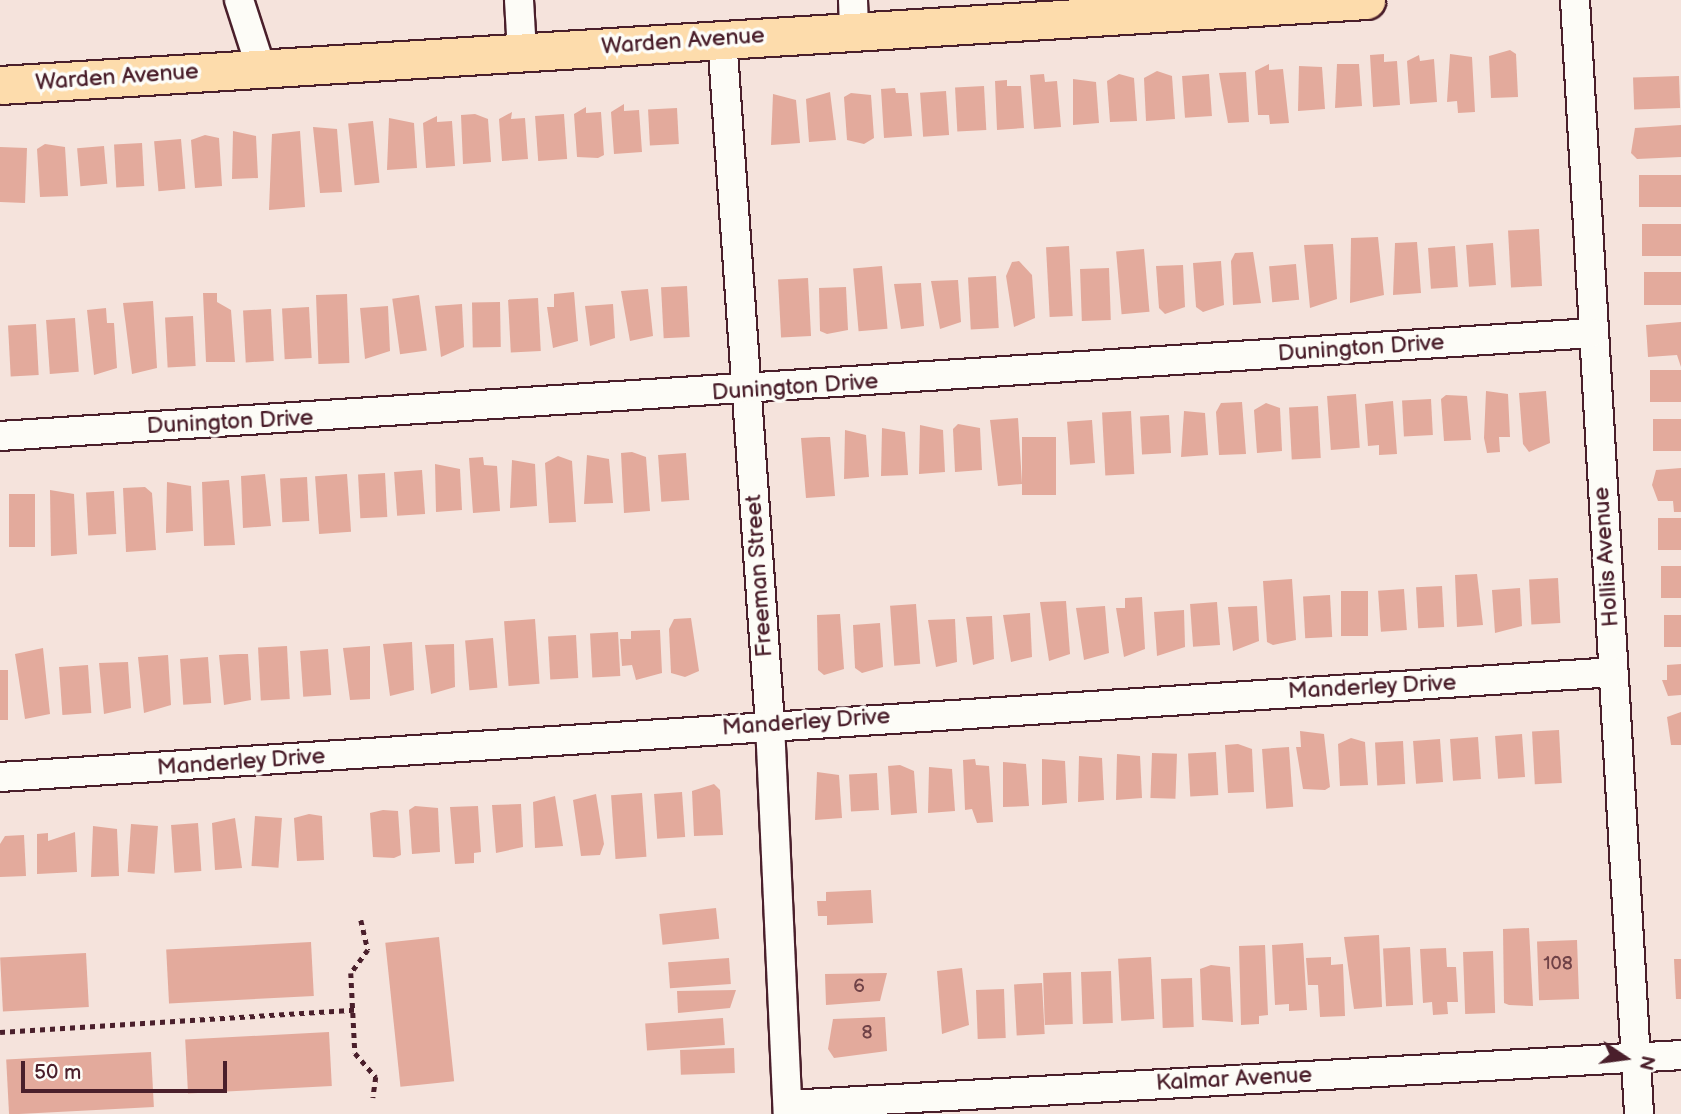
<!DOCTYPE html>
<html>
<head>
<meta charset="utf-8">
<style>
  body { margin:0 }
  #map { position:relative; width:1681px; height:1114px; overflow:hidden; background:#f5e3dc; font-family:"Balsamiq Sans",sans-serif }
  div>[style] { position:absolute }
  [style*='--x'] { left:calc(var(--x)*1px); top:calc(var(--y)*1px); width:calc(var(--w)*1px); rotate:calc(var(--a)*1deg) }
  .building>* { inset:0; background:#e3aa9c; transform-origin:0 0 }
  .path>* { height:4.5px; margin-top:-2.25px; transform-origin:0; background:repeating-linear-gradient(90deg,#4a1f2b 0 5px,transparent 0 10px) }
  .roads { filter:drop-shadow(2px 0 #4a1f2b) drop-shadow(-2px 0 #4a1f2b) drop-shadow(0 2px #4a1f2b) drop-shadow(0 -2px #4a1f2b) }
  .minor>* { height:28px; margin:-14px; padding:0 14px; transform-origin:14px; border-radius:14px; background:#fdfcf7 }
  .major>* { height:37px; margin:-18.5px; padding:0 18.5px; transform-origin:18.5px; border-radius:18.5px; background:#fddcac }
  span { translate:-50% -50%; white-space:nowrap; text-align:center; line-height:1.15; -webkit-text-stroke:7px #fdfcf7; paint-order:stroke }
  .number-label { font-size:19px; color:#704247 }
  .number-label span { -webkit-text-stroke-width:0 }
  .street-label { font-size:23px; color:#4a1f2b }
  .north { position:absolute; left:1590px; top:1023px; width:70px; height:70px; -webkit-text-stroke:5px #fdfcf7; paint-order:stroke; rotate:103deg; font-size:19px; font-weight:700; line-height:28px; text-align:center; color:#4a1f2b }
  .north::after { content:''; display:block; margin:auto; width:24px; height:32px; background:#4a1f2b; clip-path:polygon(50% 0,100% 100%,50% 72%,0 100%) }
  .scale { position:absolute; left:21px; top:1061px; width:206px; height:32px; box-sizing:border-box; border:4px solid #4a1f2b; border-top:0; padding-left:9px; font-size:21px; line-height:24px; white-space:nowrap; color:#4a1f2b; -webkit-text-stroke:5px #fdfcf7; paint-order:stroke }
</style>
</head>
<body>
<div id="map">
  <div class="building">
    <div style="clip-path:polygon(1510px 50px,1516px 54px,1518px 97px,1491px 98px,1489px 56px)"></div>
    <div style="clip-path:polygon(1384px 54px,1384px 62px,1397px 61px,1400px 105px,1373px 107px,1370px 55px)"></div>
    <div style="clip-path:polygon(1450px 54px,1472px 57px,1475px 112px,1458px 113px,1457px 101px,1447px 102px)"></div>
    <div style="clip-path:polygon(1419px 55px,1420px 61px,1434px 59px,1437px 102px,1410px 104px,1407px 61px)"></div>
    <div style="clip-path:polygon(1269px 64px,1269px 70px,1283px 69px,1289px 123px,1270px 124px,1269px 115px,1258px 115px,1255px 71px)"></div>
    <div style="clip-path:polygon(1337px 64px,1359px 64px,1362px 106px,1335px 108px)"></div>
    <div style="clip-path:polygon(1299px 66px,1322px 67px,1325px 109px,1298px 111px)"></div>
    <div style="clip-path:polygon(1157px 71px,1172px 76px,1175px 119px,1146px 121px,1144px 78px)"></div>
    <div style="clip-path:polygon(1246px 72px,1249px 122px,1228px 123px,1219px 73px)"></div>
    <div style="clip-path:polygon(1044px 74px,1045px 82px,1057px 81px,1061px 127px,1034px 129px,1030px 75px)"></div>
    <div style="clip-path:polygon(1119px 74px,1134px 78px,1137px 121px,1110px 122px,1107px 81px)"></div>
    <div style="left:1209px;top:74px;width:42px;height:27px;rotate:86deg"></div>
    <div style="left:1679px;top:76px;width:32px;height:46px;rotate:88deg"></div>
    <div style="clip-path:polygon(1073px 79px,1096px 82px,1099px 123px,1073px 125px)"></div>
    <div style="clip-path:polygon(1007px 80px,1007px 86px,1021px 86px,1024px 128px,997px 130px,995px 81px)"></div>
    <div style="left:984px;top:86px;width:44px;height:29px;rotate:87deg"></div>
    <div style="clip-path:polygon(895px 88px,896px 93px,908px 93px,912px 136px,884px 138px,881px 89px)"></div>
    <div style="left:946px;top:91px;width:44px;height:26px;rotate:86deg"></div>
    <div style="clip-path:polygon(830px 92px,836px 140px,809px 142px,806px 99px)"></div>
    <div style="clip-path:polygon(851px 93px,871px 95px,874px 138px,864px 144px,847px 140px,844px 97px)"></div>
    <div style="clip-path:polygon(773px 94px,796px 100px,800px 143px,771px 145px)"></div>
    <div style="clip-path:polygon(624px 104px,624px 111px,639px 110px,642px 152px,614px 154px,611px 112px)"></div>
    <div style="clip-path:polygon(586px 107px,586px 113px,601px 112px,604px 155px,598px 158px,577px 157px,574px 114px)"></div>
    <div style="left:677px;top:108px;width:36px;height:29px;rotate:87deg"></div>
    <div style="clip-path:polygon(512px 112px,511px 119px,525px 118px,528px 159px,502px 161px,499px 119px)"></div>
    <div style="clip-path:polygon(475px 114px,488px 119px,491px 162px,463px 164px,461px 115px)"></div>
    <div style="left:564px;top:114px;width:45px;height:29px;rotate:86deg"></div>
    <div style="clip-path:polygon(437px 116px,437px 122px,452px 121px,455px 166px,426px 168px,423px 123px)"></div>
    <div style="clip-path:polygon(389px 118px,414px 123px,417px 168px,387px 170px)"></div>
    <div style="left:373px;top:121px;width:62px;height:25px;rotate:84deg"></div>
    <div style="clip-path:polygon(1681px 125px,1681px 157px,1637px 159px,1631px 153px,1635px 128px)"></div>
    <div style="clip-path:polygon(313px 127px,337px 129px,342px 192px,320px 193px)"></div>
    <div style="clip-path:polygon(233px 131px,256px 136px,258px 178px,232px 179px)"></div>
    <div style="clip-path:polygon(300px 131px,305px 207px,269px 210px,272px 134px)"></div>
    <div style="clip-path:polygon(205px 135px,219px 138px,222px 186px,195px 188px,191px 140px)"></div>
    <div style="left:181px;top:139px;width:50px;height:27px;rotate:85deg"></div>
    <div style="left:142px;top:143px;width:43px;height:28px;rotate:87deg"></div>
    <div style="clip-path:polygon(45px 144px,65px 147px,68px 196px,40px 197px,37px 149px)"></div>
    <div style="left:104px;top:146px;width:38px;height:27px;rotate:85deg"></div>
    <div style="left:0;top:147px;width:27px;height:55px;rotate:2deg"></div>
    <div style="left:1681px;top:175px;width:32px;height:42px;rotate:90deg"></div>
    <div style="left:1681px;top:224px;width:32px;height:39px;rotate:90deg"></div>
    <div style="left:1539px;top:229px;width:57px;height:31px;rotate:87deg"></div>
    <div style="clip-path:polygon(1378px 237px,1384px 295px,1350px 303px,1351px 238px)"></div>
    <div style="clip-path:polygon(1417px 242px,1421px 293px,1393px 295px,1395px 243px)"></div>
    <div style="left:1493px;top:243px;width:42px;height:27px;rotate:86deg"></div>
    <div style="clip-path:polygon(1333px 244px,1337px 299px,1310px 308px,1304px 245px)"></div>
    <div style="left:1069px;top:246px;width:70px;height:23px;rotate:87deg"></div>
    <div style="left:1455px;top:246px;width:41px;height:27px;rotate:86deg"></div>
    <div style="left:1144px;top:249px;width:63px;height:28px;rotate:85deg"></div>
    <div style="clip-path:polygon(1253px 252px,1261px 303px,1233px 305px,1231px 261px,1235px 253px)"></div>
    <div style="clip-path:polygon(1019px 261px,1032px 275px,1035px 318px,1014px 327px,1006px 276px,1012px 262px)"></div>
    <div style="clip-path:polygon(1221px 261px,1224px 305px,1203px 312px,1196px 307px,1193px 263px)"></div>
    <div style="left:1296px;top:264px;width:36px;height:27px;rotate:85deg"></div>
    <div style="clip-path:polygon(1183px 265px,1185px 307px,1165px 314px,1159px 308px,1156px 266px)"></div>
    <div style="left:882px;top:266px;width:63px;height:29px;rotate:85deg"></div>
    <div style="left:1109px;top:268px;width:52px;height:29px;rotate:88deg"></div>
    <div style="left:1681px;top:272px;width:33px;height:37px;rotate:90deg"></div>
    <div style="left:996px;top:276px;width:52px;height:28px;rotate:87deg"></div>
    <div style="left:808px;top:278px;width:58px;height:30px;rotate:87deg"></div>
    <div style="clip-path:polygon(958px 280px,961px 322px,940px 329px,931px 281px)"></div>
    <div style="clip-path:polygon(921px 283px,924px 326px,901px 329px,894px 284px)"></div>
    <div style="left:687px;top:286px;width:51px;height:26px;rotate:87deg"></div>
    <div style="clip-path:polygon(846px 287px,848px 330px,827px 334px,820px 331px,819px 288px)"></div>
    <div style="clip-path:polygon(648px 289px,653px 336px,630px 341px,621px 291px)"></div>
    <div style="clip-path:polygon(574px 292px,578px 341px,553px 348px,547px 307px,554px 307px,554px 294px)"></div>
    <div style="clip-path:polygon(203px 293px,217px 293px,217px 302px,231px 310px,235px 362px,206px 362px)"></div>
    <div style="left:347px;top:294px;width:69px;height:31px;rotate:88deg"></div>
    <div style="left:419px;top:295px;width:56px;height:27px;rotate:82deg"></div>
    <div style="left:538px;top:298px;width:53px;height:30px;rotate:87deg"></div>
    <div style="clip-path:polygon(153px 301px,157px 368px,132px 374px,123px 303px)"></div>
    <div style="left:500px;top:302px;width:45px;height:28px;rotate:89deg"></div>
    <div style="clip-path:polygon(462px 304px,464px 347px,441px 357px,435px 306px)"></div>
    <div style="clip-path:polygon(613px 304px,615px 338px,590px 346px,585px 306px)"></div>
    <div style="clip-path:polygon(388px 306px,390px 351px,365px 359px,360px 308px)"></div>
    <div style="left:309px;top:307px;width:51px;height:27px;rotate:87deg"></div>
    <div style="clip-path:polygon(106px 308px,107px 323px,114px 323px,117px 368px,94px 375px,87px 310px)"></div>
    <div style="left:271px;top:309px;width:52px;height:28px;rotate:87deg"></div>
    <div style="left:193px;top:316px;width:50px;height:28px;rotate:87deg"></div>
    <div style="left:75px;top:318px;width:54px;height:29px;rotate:86deg"></div>
    <div style="clip-path:polygon(1681px 322px,1681px 367px,1677px 355px,1648px 357px,1646px 325px)"></div>
    <div style="left:36px;top:324px;width:51px;height:28px;rotate:87deg"></div>
    <div style="left:1681px;top:370px;width:32px;height:31px;rotate:90deg"></div>
    <div style="clip-path:polygon(1486px 391px,1508px 394px,1510px 437px,1499px 437px,1500px 452px,1487px 453px,1484px 438px)"></div>
    <div style="clip-path:polygon(1546px 391px,1550px 443px,1529px 452px,1523px 444px,1519px 393px)"></div>
    <div style="left:1356px;top:394px;width:54px;height:29px;rotate:86deg"></div>
    <div style="clip-path:polygon(1446px 395px,1467px 396px,1471px 440px,1444px 441px,1441px 399px)"></div>
    <div style="left:1431px;top:399px;width:36px;height:29px;rotate:87deg"></div>
    <div style="clip-path:polygon(1393px 401px,1397px 454px,1379px 455px,1379px 445px,1368px 446px,1365px 404px)"></div>
    <div style="clip-path:polygon(1242px 402px,1246px 454px,1219px 455px,1216px 412px,1221px 403px)"></div>
    <div style="clip-path:polygon(1266px 403px,1280px 408px,1282px 451px,1257px 453px,1254px 410px)"></div>
    <div style="left:1318px;top:406px;width:52px;height:29px;rotate:87deg"></div>
    <div style="left:1131px;top:411px;width:63px;height:29px;rotate:87deg"></div>
    <div style="clip-path:polygon(1184px 411px,1205px 413px,1208px 455px,1181px 457px)"></div>
    <div style="left:1169px;top:415px;width:38px;height:29px;rotate:87deg"></div>
    <div style="clip-path:polygon(1018px 418px,1022px 484px,998px 486px,990px 420px)"></div>
    <div style="left:1681px;top:419px;width:32px;height:28px;rotate:90deg"></div>
    <div style="left:1092px;top:420px;width:43px;height:25px;rotate:86deg"></div>
    <div style="clip-path:polygon(958px 424px,980px 428px,982px 470px,955px 472px,953px 429px)"></div>
    <div style="clip-path:polygon(920px 425px,943px 430px,945px 472px,919px 474px)"></div>
    <div style="clip-path:polygon(882px 428px,905px 432px,908px 475px,881px 476px)"></div>
    <div style="clip-path:polygon(845px 430px,866px 435px,869px 477px,844px 479px)"></div>
    <div style="clip-path:polygon(820px 437px,830px 437px,835px 496px,806px 498px,801px 438px)"></div>
    <div style="left:1022px;top:437px;width:34px;height:58px"></div>
    <div style="clip-path:polygon(632px 452px,646px 457px,650px 511px,624px 513px,621px 453px)"></div>
    <div style="left:686px;top:453px;width:47px;height:28px;rotate:86deg"></div>
    <div style="clip-path:polygon(587px 455px,609px 459px,613px 503px,584px 504px)"></div>
    <div style="clip-path:polygon(558px 456px,572px 461px,576px 522px,549px 523px,545px 463px)"></div>
    <div style="clip-path:polygon(483px 457px,484px 465px,497px 466px,500px 511px,473px 513px,469px 458px)"></div>
    <div style="clip-path:polygon(512px 460px,535px 464px,537px 506px,510px 508px)"></div>
    <div style="clip-path:polygon(435px 464px,460px 469px,462px 510px,436px 512px)"></div>
    <div style="clip-path:polygon(1681px 468px,1681px 512px,1674px 512px,1673px 501px,1658px 501px,1652px 485px,1656px 470px)"></div>
    <div style="left:422px;top:470px;width:44px;height:28px;rotate:86deg"></div>
    <div style="left:385px;top:473px;width:44px;height:27px;rotate:87deg"></div>
    <div style="clip-path:polygon(265px 474px,271px 526px,243px 528px,241px 476px)"></div>
    <div style="left:347px;top:474px;width:58px;height:32px;rotate:86deg"></div>
    <div style="left:307px;top:477px;width:44px;height:27px;rotate:87deg"></div>
    <div style="clip-path:polygon(229px 480px,235px 545px,204px 546px,202px 482px)"></div>
    <div style="clip-path:polygon(167px 482px,191px 486px,193px 531px,166px 533px)"></div>
    <div style="clip-path:polygon(145px 487px,152px 493px,156px 550px,126px 552px,123px 488px)"></div>
    <div style="clip-path:polygon(50px 490px,74px 494px,77px 554px,51px 556px)"></div>
    <div style="left:114px;top:491px;width:43px;height:28px;rotate:87deg"></div>
    <div style="left:9px;top:494px;width:26px;height:53px"></div>
    <div style="left:1681px;top:518px;width:32px;height:23px;rotate:90deg"></div>
    <div style="left:1681px;top:566px;width:32px;height:20px;rotate:90deg"></div>
    <div style="clip-path:polygon(1477px 574px,1483px 625px,1457px 627px,1455px 575px)"></div>
    <div style="left:1558px;top:578px;width:45px;height:29px;rotate:87deg"></div>
    <div style="clip-path:polygon(1292px 579px,1296px 640px,1273px 645px,1267px 642px,1263px 581px)"></div>
    <div style="left:1442px;top:586px;width:41px;height:26px;rotate:87deg"></div>
    <div style="clip-path:polygon(1520px 588px,1522px 626px,1495px 633px,1492px 590px)"></div>
    <div style="left:1404px;top:589px;width:41px;height:26px;rotate:86deg"></div>
    <div style="left:1368px;top:591px;width:45px;height:27px;rotate:90deg"></div>
    <div style="left:1330px;top:595px;width:42px;height:27px;rotate:87deg"></div>
    <div style="clip-path:polygon(1142px 597px,1145px 649px,1124px 657px,1116px 608px,1125px 608px,1125px 598px)"></div>
    <div style="clip-path:polygon(1066px 601px,1070px 654px,1049px 661px,1040px 602px)"></div>
    <div style="left:1217px;top:602px;width:43px;height:27px;rotate:86deg"></div>
    <div style="left:916px;top:604px;width:60px;height:26px;rotate:86deg"></div>
    <div style="clip-path:polygon(1105px 606px,1109px 653px,1084px 660px,1076px 608px)"></div>
    <div style="clip-path:polygon(1257px 606px,1259px 641px,1233px 651px,1228px 607px)"></div>
    <div style="clip-path:polygon(1184px 610px,1185px 647px,1157px 656px,1154px 612px)"></div>
    <div style="clip-path:polygon(1030px 613px,1032px 657px,1011px 662px,1003px 615px)"></div>
    <div style="clip-path:polygon(840px 614px,844px 669px,824px 675px,818px 670px,817px 615px)"></div>
    <div style="left:1681px;top:615px;width:32px;height:17px;rotate:90deg"></div>
    <div style="clip-path:polygon(992px 616px,994px 659px,973px 665px,966px 617px)"></div>
    <div style="clip-path:polygon(691px 618px,699px 671px,685px 677px,671px 673px,669px 629px,674px 619px)"></div>
    <div style="left:535px;top:619px;width:65px;height:31px;rotate:86deg"></div>
    <div style="clip-path:polygon(955px 619px,957px 662px,936px 667px,928px 620px)"></div>
    <div style="clip-path:polygon(880px 623px,883px 667px,862px 673px,855px 668px,853px 625px)"></div>
    <div style="clip-path:polygon(660px 630px,662px 673px,636px 680px,632px 665px,622px 666px,620px 639px,631px 639px,631px 631px)"></div>
    <div style="left:618px;top:632px;width:44px;height:28px;rotate:87deg"></div>
    <div style="left:576px;top:635px;width:43px;height:28px;rotate:87deg"></div>
    <div style="left:493px;top:638px;width:50px;height:28px;rotate:85deg"></div>
    <div style="clip-path:polygon(412px 642px,414px 690px,390px 696px,383px 644px)"></div>
    <div style="clip-path:polygon(454px 644px,455px 687px,431px 694px,425px 645px)"></div>
    <div style="left:287px;top:646px;width:53px;height:29px;rotate:87deg"></div>
    <div style="clip-path:polygon(370px 646px,370px 699px,350px 700px,343px 648px)"></div>
    <div style="clip-path:polygon(43px 648px,50px 714px,25px 719px,15px 654px)"></div>
    <div style="left:328px;top:649px;width:46px;height:28px;rotate:86deg"></div>
    <div style="clip-path:polygon(238px 654px,248px 654px,251px 700px,224px 705px,219px 655px)"></div>
    <div style="clip-path:polygon(168px 655px,171px 705px,144px 713px,138px 657px)"></div>
    <div style="left:208px;top:657px;width:46px;height:28px;rotate:86deg"></div>
    <div style="clip-path:polygon(128px 662px,131px 708px,104px 714px,99px 663px)"></div>
    <div style="clip-path:polygon(1681px 664px,1681px 695px,1668px 696px,1662px 680px,1667px 680px,1667px 665px)"></div>
    <div style="left:88px;top:665px;width:48px;height:29px;rotate:86deg"></div>
    <div style="left:0;top:670px;width:8px;height:50px"></div>
    <div style="clip-path:polygon(1681px 712px,1681px 745px,1671px 745px,1667px 717px)"></div>
    <div style="left:1559px;top:730px;width:53px;height:27px;rotate:87deg"></div>
    <div style="clip-path:polygon(1300px 731px,1324px 734px,1330px 787px,1325px 790px,1303px 789px,1296px 747px,1301px 747px)"></div>
    <div style="left:1522px;top:734px;width:43px;height:27px;rotate:86deg"></div>
    <div style="left:1478px;top:737px;width:42px;height:28px;rotate:86deg"></div>
    <div style="clip-path:polygon(1351px 738px,1365px 742px,1368px 785px,1340px 786px,1338px 744px)"></div>
    <div style="left:1440px;top:739px;width:43px;height:27px;rotate:86deg"></div>
    <div style="left:1403px;top:741px;width:43px;height:28px;rotate:87deg"></div>
    <div style="clip-path:polygon(1238px 744px,1252px 749px,1254px 792px,1228px 793px,1225px 745px)"></div>
    <div style="left:1289px;top:747px;width:60px;height:27px;rotate:86deg"></div>
    <div style="left:1216px;top:752px;width:43px;height:28px;rotate:87deg"></div>
    <div style="left:1152px;top:753px;width:25px;height:45px;rotate:2deg"></div>
    <div style="clip-path:polygon(1117px 754px,1140px 756px,1142px 798px,1116px 800px)"></div>
    <div style="clip-path:polygon(1079px 756px,1102px 758px,1104px 800px,1078px 802px)"></div>
    <div style="clip-path:polygon(975px 759px,976px 765px,989px 766px,993px 822px,977px 823px,972px 809px,965px 810px,963px 760px)"></div>
    <div style="clip-path:polygon(1042px 759px,1065px 761px,1067px 803px,1042px 805px)"></div>
    <div style="clip-path:polygon(1003px 762px,1026px 764px,1029px 806px,1003px 807px)"></div>
    <div style="clip-path:polygon(900px 765px,914px 771px,917px 813px,891px 815px,888px 766px)"></div>
    <div style="clip-path:polygon(929px 767px,952px 769px,955px 811px,928px 813px)"></div>
    <div style="clip-path:polygon(817px 772px,839px 775px,842px 818px,815px 820px)"></div>
    <div style="left:877px;top:773px;width:37px;height:28px;rotate:87deg"></div>
    <div style="clip-path:polygon(714px 784px,720px 790px,723px 835px,694px 836px,692px 791px)"></div>
    <div style="left:682px;top:792px;width:45px;height:28px;rotate:86deg"></div>
    <div style="left:642px;top:793px;width:64px;height:31px;rotate:86deg"></div>
    <div style="clip-path:polygon(596px 794px,604px 844px,600px 855px,581px 856px,573px 800px)"></div>
    <div style="clip-path:polygon(555px 796px,563px 846px,535px 848px,533px 802px)"></div>
    <div style="clip-path:polygon(521px 804px,523px 847px,496px 853px,492px 805px)"></div>
    <div style="clip-path:polygon(415px 806px,438px 808px,440px 852px,412px 854px,409px 810px)"></div>
    <div style="clip-path:polygon(478px 806px,481px 852px,474px 853px,474px 863px,455px 864px,450px 807px)"></div>
    <div style="clip-path:polygon(383px 810px,398px 811px,401px 855px,394px 858px,373px 857px,370px 813px)"></div>
    <div style="clip-path:polygon(309px 814px,322px 816px,324px 860px,297px 861px,294px 818px)"></div>
    <div style="left:255px;top:816px;width:27px;height:50px;rotate:4deg"></div>
    <div style="clip-path:polygon(235px 818px,242px 868px,215px 870px,212px 823px)"></div>
    <div style="left:198px;top:823px;width:48px;height:27px;rotate:86deg"></div>
    <div style="left:131px;top:824px;width:27px;height:48px;rotate:4deg"></div>
    <div style="clip-path:polygon(93px 826px,117px 829px,119px 876px,91px 877px)"></div>
    <div style="clip-path:polygon(75px 832px,77px 872px,37px 874px,37px 834px,48px 833px,48px 841px)"></div>
    <div style="clip-path:polygon(24px 835px,26px 876px,0 877px,0 844px,5px 836px)"></div>
    <div style="clip-path:polygon(871px 890px,873px 923px,827px 925px,827px 916px,818px 916px,817px 901px,826px 901px,826px 892px)"></div>
    <div style="left:716px;top:908px;width:31px;height:57px;rotate:84deg"></div>
    <div style="clip-path:polygon(1529px 928px,1533px 1006px,1509px 1005px,1504px 1003px,1503px 929px)"></div>
    <div style="clip-path:polygon(1379px 935px,1382px 1007px,1354px 1009px,1344px 937px)"></div>
    <div style="left:439px;top:937px;width:145px;height:54px;rotate:84deg"></div>
    <div style="left:1577px;top:940px;width:59px;height:40px;rotate:88deg"></div>
    <div style="left:311px;top:942px;width:54px;height:145px;rotate:87deg"></div>
    <div style="clip-path:polygon(1303px 943px,1307px 1010px,1289px 1011px,1289px 1004px,1275px 1005px,1272px 945px)"></div>
    <div style="clip-path:polygon(1265px 945px,1268px 1015px,1259px 1016px,1259px 1024px,1241px 1025px,1239px 946px)"></div>
    <div style="left:1410px;top:947px;width:58px;height:27px;rotate:87deg"></div>
    <div style="clip-path:polygon(1446px 948px,1447px 967px,1456px 967px,1458px 1002px,1447px 1002px,1448px 1014px,1433px 1015px,1432px 1002px,1423px 1003px,1420px 949px)"></div>
    <div style="left:1493px;top:951px;width:62px;height:30px;rotate:88deg"></div>
    <div style="left:86px;top:953px;width:54px;height:86px;rotate:87deg"></div>
    <div style="left:1151px;top:957px;width:62px;height:33px;rotate:87deg"></div>
    <div style="clip-path:polygon(1331px 957px,1331px 965px,1343px 964px,1345px 1016px,1320px 1017px,1318px 985px,1308px 985px,1306px 958px)"></div>
    <div style="left:729px;top:958px;width:26px;height:61px;rotate:86deg"></div>
    <div style="clip-path:polygon(1674px 959px,1681px 959px,1681px 999px,1676px 999px)"></div>
    <div style="clip-path:polygon(1211px 965px,1230px 967px,1233px 1022px,1202px 1020px,1200px 969px)"></div>
    <div style="clip-path:polygon(962px 968px,969px 1025px,942px 1034px,937px 971px)"></div>
    <div style="left:1111px;top:971px;width:52px;height:30px;rotate:88deg"></div>
    <div style="left:1071px;top:972px;width:52px;height:28px;rotate:88deg"></div>
    <div style="clip-path:polygon(887px 973px,880px 1001px,826px 1005px,825px 974px)"></div>
    <div style="left:1192px;top:978px;width:49px;height:31px;rotate:88deg"></div>
    <div style="left:1042px;top:983px;width:51px;height:28px;rotate:87deg"></div>
    <div style="left:1004px;top:989px;width:49px;height:28px;rotate:88deg"></div>
    <div style="clip-path:polygon(736px 990px,730px 1008px,678px 1013px,677px 991px)"></div>
    <div style="clip-path:polygon(885px 1017px,887px 1051px,834px 1058px,828px 1049px,833px 1019px)"></div>
    <div style="left:723px;top:1018px;width:27px;height:78px;rotate:86deg"></div>
    <div style="left:329px;top:1032px;width:54px;height:144px;rotate:87deg"></div>
    <div style="left:734px;top:1048px;width:25px;height:54px;rotate:88deg"></div>
    <div style="left:151px;top:1052px;width:55px;height:145px;rotate:87deg"></div>
  </div>
  <div class="path">
    <div style="--x:361;--y:920;--w:31;--a:77"></div>
    <div style="--x:368;--y:950;--w:29;--a:126"></div>
    <div style="--x:351;--y:973;--w:80;--a:87.1"></div>
    <div style="--x:355;--y:1053;--w:32;--a:49"></div>
    <div style="--x:376;--y:1077;--w:21;--a:98"></div>
    <div style="--x:0;--y:1032;--w:355;--a:-3.6"></div>
  </div>
  <div class="roads">
    <div class="minor">
      <div style="--x:239;--y:0;--w:71;--a:72.1"></div>
      <div style="--x:519;--y:0;--w:52;--a:86.7"></div>
      <div style="--x:853;--y:0;--w:30;--a:88"></div>
      <div style="--x:1575;--y:0;--w:1116;--a:86.71"></div>
      <div style="--x:722;--y:38;--w:688;--a:86"></div>
      <div style="--x:770;--y:724;--w:390;--a:87.4"></div>
      <div style="--x:0;--y:436;--w:1594;--a:-3.7"></div>
      <div style="--x:0;--y:777;--w:1616;--a:-3.72"></div>
      <div style="--x:788;--y:1105;--w:894;--a:-3.2"></div>
    </div>
    <div class="major">
      <div style="--x:0;--y:85;--w:1369;--a:-3.56"></div>
    </div>
  </div>
  <div class="number-label">
    <span style="left:1558px;top:964px">108</span>
    <span style="left:859px;top:987px">6</span>
    <span style="left:867px;top:1033px">8</span>
  </div>
  <div class="street-label">
    <span style="left:683px;top:41px;rotate:-4deg">Warden Avenue</span>
    <span style="left:117px;top:77px;rotate:-4deg">Warden Avenue</span>
    <span style="left:1361px;top:348px;rotate:-4deg">Dunington Drive</span>
    <span style="left:795px;top:387px;rotate:-4deg">Dunington Drive</span>
    <span style="left:230px;top:422px;rotate:-3deg">Dunington Drive</span>
    <span style="left:1606px;top:557px;rotate:-94deg">Hollis Avenue</span>
    <span style="left:759px;top:576px;rotate:-94deg">Freeman Street</span>
    <span style="left:1372px;top:687px;rotate:-3deg">Manderley Drive</span>
    <span style="left:806px;top:722px;rotate:-4deg">Manderley Drive</span>
    <span style="left:241px;top:762px;rotate:-4deg">Manderley Drive</span>
    <span style="left:1234px;top:1079px;rotate:-3deg">Kalmar Avenue</span>
  </div>
  <div class="north">N</div>
  <div class="scale">50 m</div>
</div>
</body>
</html>
